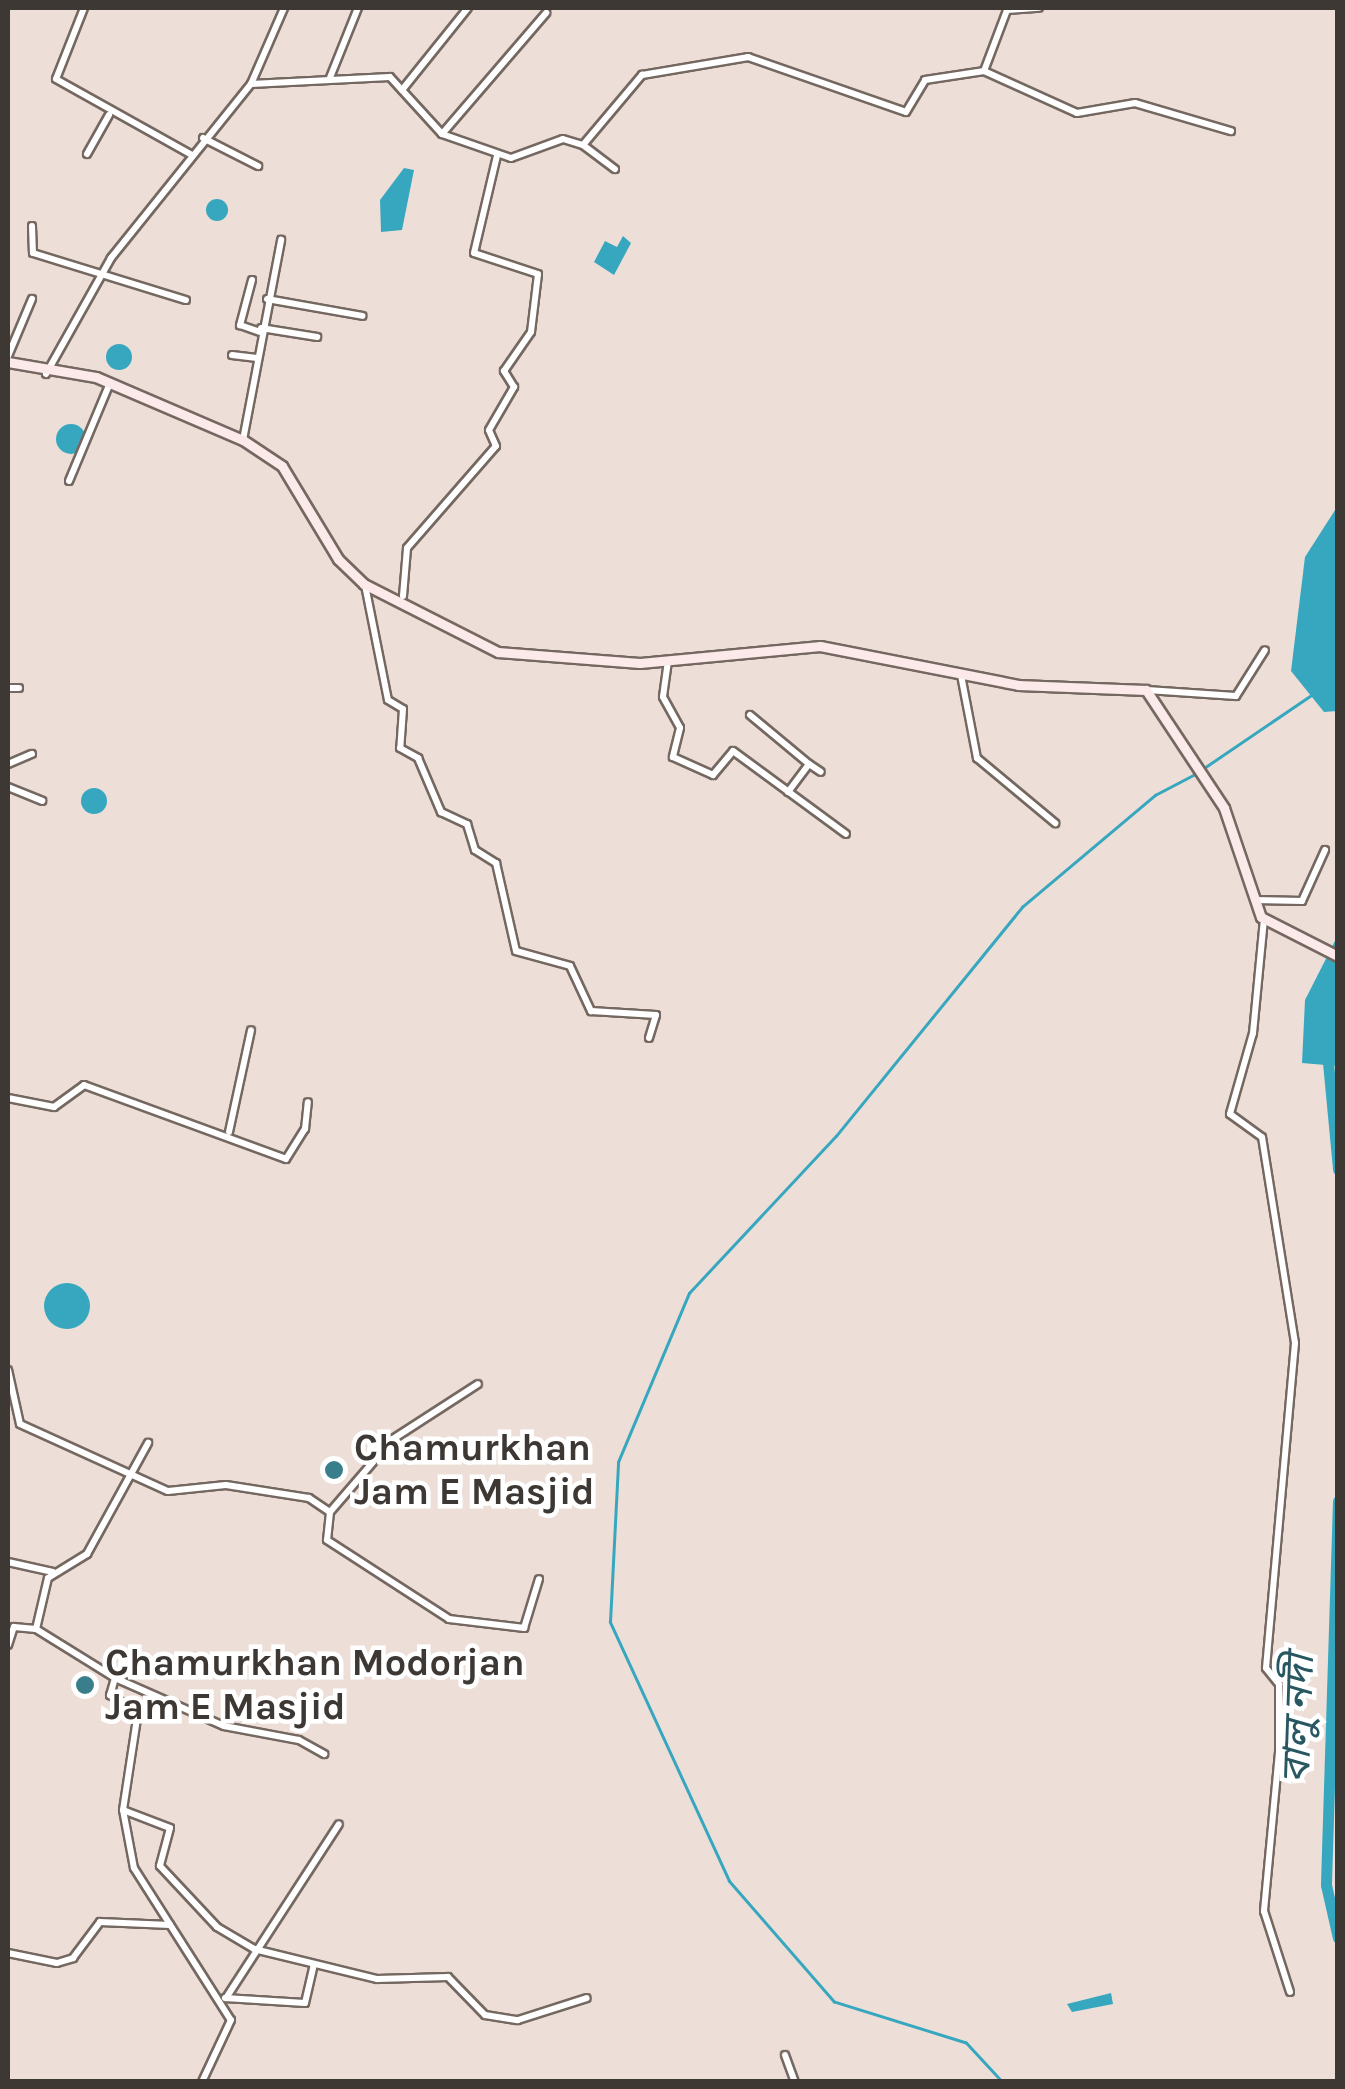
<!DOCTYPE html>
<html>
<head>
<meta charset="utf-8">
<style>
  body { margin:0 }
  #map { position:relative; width:1345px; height:2089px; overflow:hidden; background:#eddfd7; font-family:Karla,"Noto Sans Bengali",sans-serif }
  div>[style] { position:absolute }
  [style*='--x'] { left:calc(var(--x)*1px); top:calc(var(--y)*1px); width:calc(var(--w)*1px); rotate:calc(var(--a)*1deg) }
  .water>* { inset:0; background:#37a7bf }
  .round { border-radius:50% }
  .stream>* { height:2.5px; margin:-1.25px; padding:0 1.25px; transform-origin:1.25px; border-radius:1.25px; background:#37a7bf }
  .river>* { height:11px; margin:-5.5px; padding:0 5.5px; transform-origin:5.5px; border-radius:5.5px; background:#37a7bf }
  .roads { filter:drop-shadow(2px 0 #746861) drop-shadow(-2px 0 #746861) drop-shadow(0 2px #746861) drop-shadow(0 -2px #746861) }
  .minor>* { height:6px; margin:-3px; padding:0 3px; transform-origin:3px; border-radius:3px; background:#fff }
  .secondary>* { height:9px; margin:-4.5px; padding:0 4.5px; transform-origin:4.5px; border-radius:4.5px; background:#fce9ea }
  .dots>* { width:28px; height:28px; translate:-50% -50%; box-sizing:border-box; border:5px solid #fff; border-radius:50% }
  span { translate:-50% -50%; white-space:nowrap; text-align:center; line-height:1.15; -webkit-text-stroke:9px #fff; paint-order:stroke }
  .poi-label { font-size:38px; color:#3e3835; font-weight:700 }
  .left { translate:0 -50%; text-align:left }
  .water-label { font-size:40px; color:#285661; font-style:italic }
  .frame { position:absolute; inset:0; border:10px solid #3e3835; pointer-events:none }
</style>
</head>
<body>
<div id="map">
  <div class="water">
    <div style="clip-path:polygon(404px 168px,414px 170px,402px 230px,381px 232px,380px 200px)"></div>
    <div class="round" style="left:206px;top:199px;width:22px;height:22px"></div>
    <div style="clip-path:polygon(623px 236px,631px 243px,614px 275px,594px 262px,605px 241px,617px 247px)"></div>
    <div class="round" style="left:106px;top:344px;width:26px;height:26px"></div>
    <div class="round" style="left:56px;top:424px;width:30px;height:30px"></div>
    <div style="clip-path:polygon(1337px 507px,1337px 711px,1324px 712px,1291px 671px,1305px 557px)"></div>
    <div class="round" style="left:81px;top:788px;width:26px;height:26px"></div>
    <div style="clip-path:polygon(1337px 937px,1337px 1066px,1302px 1063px,1305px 1000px)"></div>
    <div class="round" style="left:44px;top:1283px;width:46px;height:46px"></div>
    <div style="clip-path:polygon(1111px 1993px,1113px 2004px,1072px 2012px,1067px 2004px)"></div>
  </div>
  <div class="stream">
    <div style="--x:1204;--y:768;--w:132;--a:-34.2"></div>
    <div style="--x:1002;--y:2082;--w:53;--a:-132.7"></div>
    <div style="--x:966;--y:2043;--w:138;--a:-162.7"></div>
    <div style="--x:834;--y:2002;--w:160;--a:-131"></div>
    <div style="--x:729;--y:1881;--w:285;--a:-114.7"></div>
    <div style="--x:610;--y:1622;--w:160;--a:-87.1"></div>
    <div style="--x:618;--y:1462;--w:183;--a:-67.2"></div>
    <div style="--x:689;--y:1293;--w:215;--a:-46.9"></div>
    <div style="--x:836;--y:1136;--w:295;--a:-50.9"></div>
    <div style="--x:1022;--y:907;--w:174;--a:-40.1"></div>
    <div style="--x:1155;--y:795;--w:47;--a:-27.6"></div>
  </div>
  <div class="river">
    <div style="--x:1327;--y:1052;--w:118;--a:84.6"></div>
    <div style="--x:1338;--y:1501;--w:384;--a:91.8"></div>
    <div style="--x:1326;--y:1885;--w:54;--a:77.2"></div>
  </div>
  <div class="roads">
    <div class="minor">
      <div style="--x:84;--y:8;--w:76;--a:111.5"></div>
      <div style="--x:56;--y:79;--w:154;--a:29.2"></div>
      <div style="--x:984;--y:71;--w:102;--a:24.3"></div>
      <div style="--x:1077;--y:113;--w:59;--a:-9.8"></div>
      <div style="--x:1135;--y:103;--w:100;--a:16.3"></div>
      <div style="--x:329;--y:80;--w:78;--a:-68.1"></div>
      <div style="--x:251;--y:84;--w:139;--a:-2.9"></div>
      <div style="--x:390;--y:77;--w:77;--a:47.6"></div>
      <div style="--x:442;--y:134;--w:73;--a:19.2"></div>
      <div style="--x:511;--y:158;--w:55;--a:-20.1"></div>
      <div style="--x:563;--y:139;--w:21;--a:17"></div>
      <div style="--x:583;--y:145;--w:92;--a:-49.9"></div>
      <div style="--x:642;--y:75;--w:108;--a:-9.6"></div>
      <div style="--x:748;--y:57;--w:167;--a:19.2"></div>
      <div style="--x:906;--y:112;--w:37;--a:-59"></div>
      <div style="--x:925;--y:80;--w:60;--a:-8.7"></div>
      <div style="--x:984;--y:71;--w:65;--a:-69.3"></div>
      <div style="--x:1007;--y:10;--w:32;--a:-4"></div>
      <div style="--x:402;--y:90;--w:105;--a:-51.2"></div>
      <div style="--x:442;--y:134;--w:160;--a:-49.3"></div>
      <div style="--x:203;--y:138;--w:62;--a:27"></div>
      <div style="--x:583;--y:145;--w:40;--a:37"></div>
      <div style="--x:87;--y:154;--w:45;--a:-60.6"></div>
      <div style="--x:32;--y:226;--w:27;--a:88"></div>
      <div style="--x:33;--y:253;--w:160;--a:17.1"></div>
      <div style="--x:252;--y:280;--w:47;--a:104.9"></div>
      <div style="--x:240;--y:325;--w:21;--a:19"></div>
      <div style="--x:267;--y:299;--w:97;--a:10"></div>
      <div style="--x:261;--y:328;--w:57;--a:9.1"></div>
      <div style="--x:232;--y:355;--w:25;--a:7"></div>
      <div style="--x:8;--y:356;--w:62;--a:-67.2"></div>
      <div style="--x:46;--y:374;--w:133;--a:-60.7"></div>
      <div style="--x:111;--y:258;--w:223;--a:-51.2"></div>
      <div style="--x:251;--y:84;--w:83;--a:-66.5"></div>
      <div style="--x:243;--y:440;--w:204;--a:-79.2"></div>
      <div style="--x:69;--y:481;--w:106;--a:-67.3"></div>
      <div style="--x:365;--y:585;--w:117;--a:78.7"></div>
      <div style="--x:388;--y:700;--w:17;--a:31"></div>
      <div style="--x:403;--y:709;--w:39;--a:94"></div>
      <div style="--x:400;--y:748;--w:21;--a:29"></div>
      <div style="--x:418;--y:758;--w:59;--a:66.9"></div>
      <div style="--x:441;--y:812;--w:29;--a:25"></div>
      <div style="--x:467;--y:824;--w:27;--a:73"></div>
      <div style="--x:475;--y:850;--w:25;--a:32"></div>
      <div style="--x:496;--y:863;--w:90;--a:77.2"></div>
      <div style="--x:516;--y:951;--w:56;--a:15.5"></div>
      <div style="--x:570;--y:966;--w:50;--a:65"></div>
      <div style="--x:591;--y:1011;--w:65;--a:3.5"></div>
      <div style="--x:656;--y:1015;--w:24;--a:107"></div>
      <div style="--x:403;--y:596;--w:48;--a:-85.2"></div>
      <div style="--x:407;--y:548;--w:135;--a:-48.9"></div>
      <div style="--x:496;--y:446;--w:17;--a:-114"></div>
      <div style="--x:489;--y:430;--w:50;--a:-59.8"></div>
      <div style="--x:514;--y:387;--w:19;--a:-122"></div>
      <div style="--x:504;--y:371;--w:47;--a:-55.3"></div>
      <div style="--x:531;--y:332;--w:58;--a:-83.1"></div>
      <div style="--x:538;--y:274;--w:67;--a:-161.8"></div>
      <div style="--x:474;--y:253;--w:100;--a:-76.7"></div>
      <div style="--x:668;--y:661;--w:36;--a:98"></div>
      <div style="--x:663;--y:697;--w:35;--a:61"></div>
      <div style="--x:680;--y:728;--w:30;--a:104"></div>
      <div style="--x:673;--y:757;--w:44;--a:24.2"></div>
      <div style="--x:713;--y:775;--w:31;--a:-50"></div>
      <div style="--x:733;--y:751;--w:140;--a:36.3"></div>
      <div style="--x:961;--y:675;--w:85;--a:79.1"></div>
      <div style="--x:977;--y:758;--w:102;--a:39.8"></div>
      <div style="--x:8;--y:688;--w:11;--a:0"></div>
      <div style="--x:1147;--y:690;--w:89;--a:3.9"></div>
      <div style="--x:1236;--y:696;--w:54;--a:-57.8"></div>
      <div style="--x:750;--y:715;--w:77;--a:39.7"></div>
      <div style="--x:8;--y:764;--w:26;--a:-23"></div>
      <div style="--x:8;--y:787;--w:37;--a:22"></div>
      <div style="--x:788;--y:792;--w:35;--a:-53"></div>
      <div style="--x:809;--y:764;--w:14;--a:34"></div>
      <div style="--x:1255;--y:900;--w:47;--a:1.2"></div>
      <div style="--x:1302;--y:901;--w:56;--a:-65.7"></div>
      <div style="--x:1264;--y:919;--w:115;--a:95.5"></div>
      <div style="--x:1253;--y:1033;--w:84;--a:105.9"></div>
      <div style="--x:1230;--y:1114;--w:39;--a:36"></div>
      <div style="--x:1262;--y:1137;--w:209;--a:80.9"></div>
      <div style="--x:1295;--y:1343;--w:326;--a:95.1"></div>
      <div style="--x:1266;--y:1668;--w:21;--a:51"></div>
      <div style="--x:1279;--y:1684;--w:68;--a:90"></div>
      <div style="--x:1279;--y:1752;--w:160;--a:95.4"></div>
      <div style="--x:1264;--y:1911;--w:85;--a:72.2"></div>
      <div style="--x:8;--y:1098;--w:47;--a:11.1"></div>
      <div style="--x:54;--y:1107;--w:37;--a:-36"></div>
      <div style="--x:84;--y:1085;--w:215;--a:20.1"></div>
      <div style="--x:286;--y:1159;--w:36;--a:-58"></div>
      <div style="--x:305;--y:1129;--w:27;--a:-84"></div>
      <div style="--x:229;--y:1132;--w:104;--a:-77.8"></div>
      <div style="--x:8;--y:1370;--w:55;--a:77.5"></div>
      <div style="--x:20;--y:1424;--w:162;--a:24.4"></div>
      <div style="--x:168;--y:1491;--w:58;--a:-5.9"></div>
      <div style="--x:226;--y:1485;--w:84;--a:8.9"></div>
      <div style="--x:309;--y:1498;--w:25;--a:34"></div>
      <div style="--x:330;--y:1512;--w:28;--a:96"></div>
      <div style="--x:327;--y:1540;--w:145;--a:32.9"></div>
      <div style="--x:449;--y:1619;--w:76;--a:6.8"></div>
      <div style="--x:524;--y:1628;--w:51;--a:-73"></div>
      <div style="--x:330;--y:1512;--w:96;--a:-49.2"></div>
      <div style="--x:393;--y:1439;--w:101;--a:-32.9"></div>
      <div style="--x:8;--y:1562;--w:46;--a:12.5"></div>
      <div style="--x:36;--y:1629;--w:93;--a:31.8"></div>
      <div style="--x:115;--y:1678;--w:18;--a:106"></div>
      <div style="--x:110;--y:1695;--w:33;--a:31"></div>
      <div style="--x:138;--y:1712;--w:99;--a:98.7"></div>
      <div style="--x:123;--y:1810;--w:59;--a:79.3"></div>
      <div style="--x:134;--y:1868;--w:180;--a:57.5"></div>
      <div style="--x:231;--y:2020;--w:68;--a:115.1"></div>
      <div style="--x:8;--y:1645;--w:19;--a:-72"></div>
      <div style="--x:14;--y:1627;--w:22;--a:5"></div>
      <div style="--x:36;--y:1629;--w:52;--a:-76.8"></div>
      <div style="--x:48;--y:1578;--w:46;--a:-31.6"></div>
      <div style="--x:87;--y:1554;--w:127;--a:-61.2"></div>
      <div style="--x:115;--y:1678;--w:119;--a:23.8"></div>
      <div style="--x:224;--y:1726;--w:76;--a:10.6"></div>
      <div style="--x:299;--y:1740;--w:29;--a:29"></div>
      <div style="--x:123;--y:1810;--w:50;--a:21"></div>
      <div style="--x:170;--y:1828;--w:39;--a:105"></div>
      <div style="--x:160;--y:1866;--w:83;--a:46.9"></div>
      <div style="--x:217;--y:1927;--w:43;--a:30.7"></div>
      <div style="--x:254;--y:1949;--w:127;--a:13.7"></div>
      <div style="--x:377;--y:1979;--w:71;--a:-1.6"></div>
      <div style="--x:448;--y:1977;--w:53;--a:45.8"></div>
      <div style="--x:485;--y:2015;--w:33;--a:9"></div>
      <div style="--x:518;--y:2020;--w:72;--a:-17.7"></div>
      <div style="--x:8;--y:1953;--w:50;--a:11.5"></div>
      <div style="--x:57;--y:1963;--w:17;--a:-17"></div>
      <div style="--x:73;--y:1958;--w:45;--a:-53.1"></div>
      <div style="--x:100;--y:1922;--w:70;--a:2.5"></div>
      <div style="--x:225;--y:1998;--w:80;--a:3.6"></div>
      <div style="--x:305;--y:2003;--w:40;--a:-77"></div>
      <div style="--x:226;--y:1998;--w:207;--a:-57"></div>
      <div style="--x:785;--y:2055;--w:29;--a:70"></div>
    </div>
    <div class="secondary">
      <div style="--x:8;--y:362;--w:89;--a:9.7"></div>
      <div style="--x:96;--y:377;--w:160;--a:23.2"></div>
      <div style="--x:243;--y:440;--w:47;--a:33.7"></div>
      <div style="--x:282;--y:466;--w:109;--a:58.9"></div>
      <div style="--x:338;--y:559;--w:36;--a:44"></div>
      <div style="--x:364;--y:584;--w:150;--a:26.9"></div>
      <div style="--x:498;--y:652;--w:142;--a:4.4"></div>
      <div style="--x:640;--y:663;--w:181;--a:-5.4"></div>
      <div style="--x:820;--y:646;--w:202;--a:11.1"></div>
      <div style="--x:1018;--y:685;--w:128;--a:2.2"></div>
      <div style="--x:1146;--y:690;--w:141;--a:56.5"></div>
      <div style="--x:1224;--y:808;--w:115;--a:71.3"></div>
      <div style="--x:1261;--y:917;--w:86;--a:26.9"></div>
    </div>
  </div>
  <div class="dots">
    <div style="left:334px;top:1470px;background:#397f8b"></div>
    <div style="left:85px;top:1685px;background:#397f8b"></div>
  </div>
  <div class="poi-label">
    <span class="left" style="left:354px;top:1470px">Chamurkhan<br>Jam E Masjid</span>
    <span class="left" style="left:105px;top:1685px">Chamurkhan Modorjan<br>Jam E Masjid</span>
  </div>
  <div class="water-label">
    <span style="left:1298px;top:1719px;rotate:-88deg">বালু নদী</span>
  </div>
  <div class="frame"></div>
</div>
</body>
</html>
